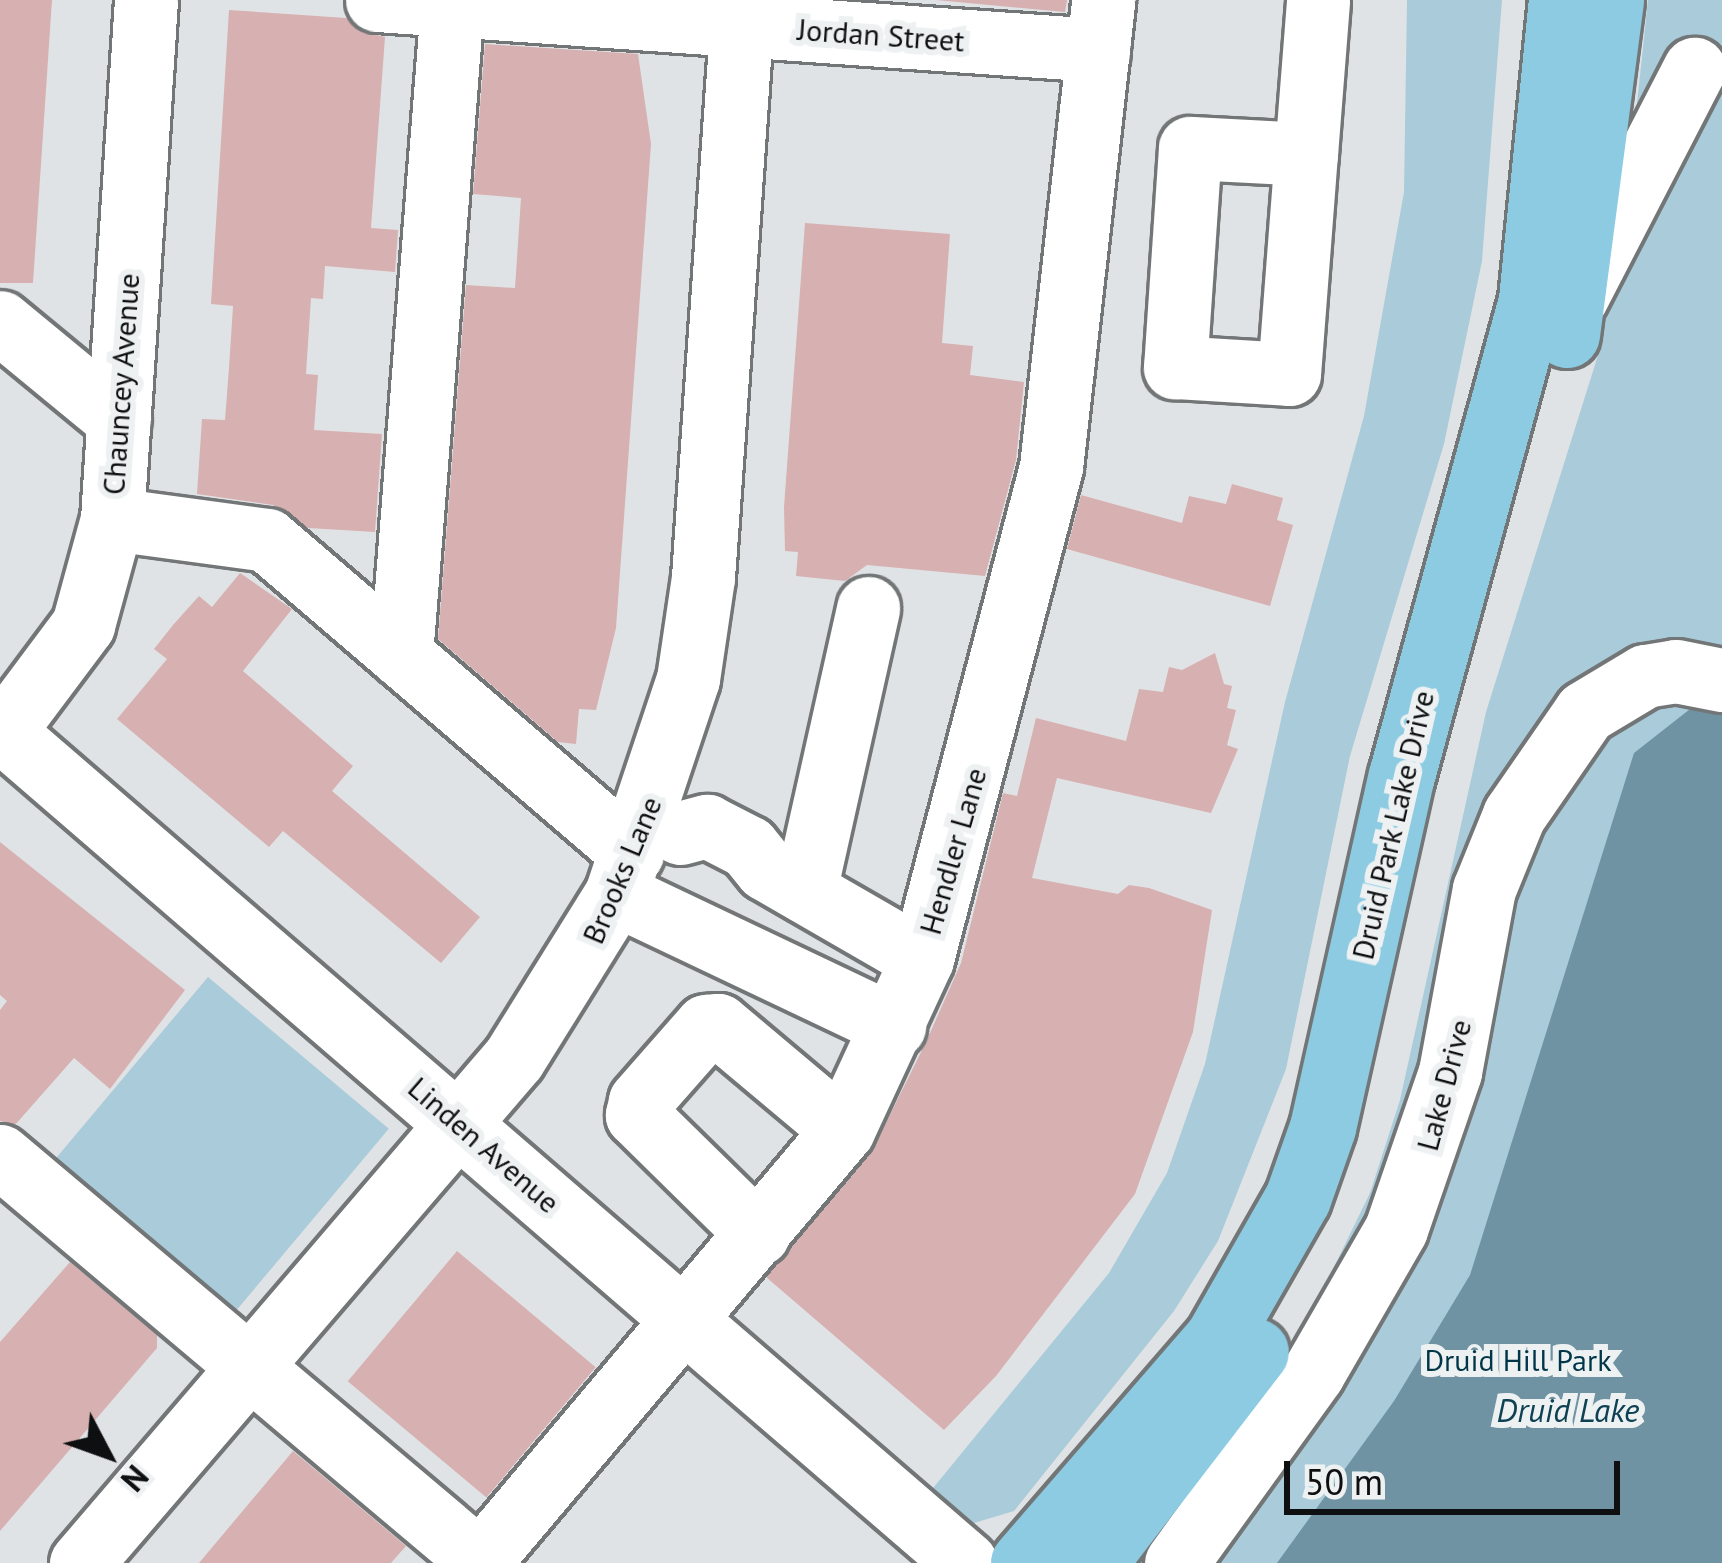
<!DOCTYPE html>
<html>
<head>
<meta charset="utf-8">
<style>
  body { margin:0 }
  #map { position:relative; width:1722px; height:1563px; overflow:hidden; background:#e0e3e5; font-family:"PT Sans",sans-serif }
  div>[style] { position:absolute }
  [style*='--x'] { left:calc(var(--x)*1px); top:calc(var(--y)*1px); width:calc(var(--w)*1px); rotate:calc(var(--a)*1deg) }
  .green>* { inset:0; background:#a9cbda; transform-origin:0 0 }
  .water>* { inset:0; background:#6f93a2 }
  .building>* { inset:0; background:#d7b0b1; transform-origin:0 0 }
  .roads { filter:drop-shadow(3px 0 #737677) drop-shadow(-3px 0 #737677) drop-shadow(0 3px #737677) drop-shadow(0 -3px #737677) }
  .minor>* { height:63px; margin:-31.5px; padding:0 31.5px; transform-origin:31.5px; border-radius:31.5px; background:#fff }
  .major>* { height:66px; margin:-33px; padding:0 33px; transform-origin:33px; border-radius:33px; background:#8dcbe2 }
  span { translate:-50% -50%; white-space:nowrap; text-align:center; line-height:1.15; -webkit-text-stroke:12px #edf1f2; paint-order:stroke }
  .street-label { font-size:30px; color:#0e0f10 }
  .park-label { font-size:30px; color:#003648 }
  .water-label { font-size:33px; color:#0e4153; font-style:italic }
  .north { position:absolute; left:48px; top:1395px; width:120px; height:120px; -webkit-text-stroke:9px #edf1f2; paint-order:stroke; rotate:131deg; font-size:33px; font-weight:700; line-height:48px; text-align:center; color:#0e0f10 }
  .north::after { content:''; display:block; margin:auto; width:42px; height:54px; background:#0e0f10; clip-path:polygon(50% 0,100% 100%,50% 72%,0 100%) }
  .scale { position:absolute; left:1284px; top:1461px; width:336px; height:54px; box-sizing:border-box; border:6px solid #0e0f10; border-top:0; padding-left:15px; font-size:36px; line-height:42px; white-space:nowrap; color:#0e0f10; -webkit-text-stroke:9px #edf1f2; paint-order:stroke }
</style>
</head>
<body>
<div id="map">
  <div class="green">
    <div style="clip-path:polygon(1407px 0,1502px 0,1482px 261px,1444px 444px,1350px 756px,1286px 1069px,1218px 1241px,1174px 1311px,1014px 1511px,974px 1523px,929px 1493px,1109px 1273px,1167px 1173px,1205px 1064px,1285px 702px,1364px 416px,1404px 192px)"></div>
    <div style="clip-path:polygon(1648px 0,1722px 0,1722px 1563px,1134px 1563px,1293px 1351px,1370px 1193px,1400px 1100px,1486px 712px,1599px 352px,1624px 226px)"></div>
    <div style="left:208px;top:977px;width:236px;height:260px;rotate:40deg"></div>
  </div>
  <div class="water">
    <div style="clip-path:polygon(1699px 702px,1722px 708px,1722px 1563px,1277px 1563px,1394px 1401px,1470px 1275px,1634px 753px)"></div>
  </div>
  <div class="building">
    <div style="clip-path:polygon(0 0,52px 0,33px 283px,0 283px)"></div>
    <div style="clip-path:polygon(936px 0,1067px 0,1065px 12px)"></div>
    <div style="clip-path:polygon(229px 10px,346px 18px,358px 30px,385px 37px,371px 228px,398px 230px,395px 272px,325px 266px,323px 299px,311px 298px,306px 374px,318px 375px,314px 430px,382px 434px,375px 532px,308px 528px,273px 505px,197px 494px,202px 419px,225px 420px,229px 368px,233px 306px,211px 304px)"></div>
    <div style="clip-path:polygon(485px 44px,638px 54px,651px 144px,616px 628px,596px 710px,579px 709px,576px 744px,558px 742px,438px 639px,466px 285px,515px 288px,521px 198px,473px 194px)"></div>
    <div style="clip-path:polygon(805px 223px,950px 234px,942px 343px,973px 346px,970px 375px,1024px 382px,1016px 460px,985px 576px,867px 565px,845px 581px,796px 576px,798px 552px,785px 551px,784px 507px)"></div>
    <div style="clip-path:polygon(1232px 484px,1283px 498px,1277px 520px,1293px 525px,1270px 606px,1067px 549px,1081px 495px,1182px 523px,1189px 496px,1226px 504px)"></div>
    <div style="clip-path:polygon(240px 573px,292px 609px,243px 671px,353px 766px,332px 791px,480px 917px,441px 963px,283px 831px,269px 847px,117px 719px,167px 659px,154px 649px,173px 625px,199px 596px,212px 607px)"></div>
    <div style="clip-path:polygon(1215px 653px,1224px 684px,1232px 686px,1227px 708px,1236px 710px,1227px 745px,1238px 749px,1211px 813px,1057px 778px,1032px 878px,1118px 894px,1129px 885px,1149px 888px,1212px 910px,1193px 1032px,1135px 1194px,996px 1376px,944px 1430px,766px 1277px,871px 1153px,926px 1042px,961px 963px,1003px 793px,1017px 796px,1036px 718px,1126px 741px,1139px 689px,1163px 692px,1169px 667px,1182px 670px)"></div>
    <div style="clip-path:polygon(0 842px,185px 990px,110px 1089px,74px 1058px,15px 1125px,0 1121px,0 1010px,7px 1001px,0 995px)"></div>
    <div style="left:457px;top:1251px;width:181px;height:170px;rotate:40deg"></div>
    <div style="clip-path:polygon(70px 1262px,157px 1335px,157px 1348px,0 1531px,0 1342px)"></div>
    <div style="clip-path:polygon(293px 1451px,406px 1546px,391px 1563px,199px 1563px)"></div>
  </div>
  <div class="roads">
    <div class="minor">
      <div style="--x:377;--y:0;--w:723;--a:3.97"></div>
      <div style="--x:1306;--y:154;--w:116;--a:-177"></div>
      <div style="--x:1190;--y:148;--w:220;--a:93.9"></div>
      <div style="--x:1175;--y:367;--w:114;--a:3.5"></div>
      <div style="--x:1289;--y:374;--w:221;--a:-85.6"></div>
      <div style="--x:1306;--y:154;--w:154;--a:-85.5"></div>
      <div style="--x:1576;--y:298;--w:258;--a:-62.7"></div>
      <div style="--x:0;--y:322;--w:154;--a:39.5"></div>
      <div style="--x:112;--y:519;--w:156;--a:7.7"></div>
      <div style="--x:267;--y:540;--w:481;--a:40.6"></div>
      <div style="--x:401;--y:655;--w:652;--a:-85.51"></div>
      <div style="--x:0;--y:729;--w:1276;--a:40.81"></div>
      <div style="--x:0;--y:736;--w:139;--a:-53.2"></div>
      <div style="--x:83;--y:625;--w:110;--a:-74.7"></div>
      <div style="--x:112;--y:519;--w:520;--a:-86.25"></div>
      <div style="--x:680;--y:833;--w:28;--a:-15"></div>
      <div style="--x:707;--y:826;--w:46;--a:27.1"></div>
      <div style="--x:748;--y:847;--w:28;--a:51"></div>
      <div style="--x:766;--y:869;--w:180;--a:30"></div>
      <div style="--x:805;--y:891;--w:290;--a:-77.4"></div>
      <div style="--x:616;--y:894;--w:308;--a:25.4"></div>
      <div style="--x:0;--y:1156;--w:628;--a:40.16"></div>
      <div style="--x:758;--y:1234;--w:170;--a:-135.5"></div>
      <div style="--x:637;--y:1115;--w:14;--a:-78"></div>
      <div style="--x:640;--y:1101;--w:100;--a:-48.7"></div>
      <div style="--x:706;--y:1026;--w:12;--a:-5"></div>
      <div style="--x:718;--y:1025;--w:163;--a:40"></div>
      <div style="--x:81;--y:1563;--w:665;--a:-49.39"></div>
      <div style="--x:514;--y:1058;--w:193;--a:-58.1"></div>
      <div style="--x:616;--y:894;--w:227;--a:-71.5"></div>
      <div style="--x:688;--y:679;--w:103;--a:-81.6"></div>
      <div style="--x:703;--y:577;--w:578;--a:-86.03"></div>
      <div style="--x:478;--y:1563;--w:566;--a:-49.87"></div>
      <div style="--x:843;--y:1130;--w:188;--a:-65.2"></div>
      <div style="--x:922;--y:959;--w:509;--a:-75.31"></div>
      <div style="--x:1051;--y:467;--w:470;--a:-83.6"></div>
      <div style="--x:1176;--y:1563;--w:234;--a:-54.2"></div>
      <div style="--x:1313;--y:1373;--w:166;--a:-60"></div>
      <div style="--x:1396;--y:1229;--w:166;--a:-71"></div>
      <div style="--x:1450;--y:1072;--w:186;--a:-79.5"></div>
      <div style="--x:1484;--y:889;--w:80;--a:-67.9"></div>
      <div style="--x:1514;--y:815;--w:125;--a:-55.4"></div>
      <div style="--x:1585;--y:712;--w:70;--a:-31"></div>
      <div style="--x:1645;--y:676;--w:31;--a:-9"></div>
      <div style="--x:1676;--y:671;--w:47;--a:11.1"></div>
    </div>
    <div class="major">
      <div style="--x:1567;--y:335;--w:338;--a:-82.5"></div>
      <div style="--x:1024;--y:1563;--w:296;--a:-49.1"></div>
      <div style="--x:1218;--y:1339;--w:161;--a:-60.3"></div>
      <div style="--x:1298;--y:1199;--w:75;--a:-70.6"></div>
      <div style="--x:1323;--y:1128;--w:361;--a:-77.4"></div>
      <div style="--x:1402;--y:776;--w:493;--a:-74.7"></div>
      <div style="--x:1532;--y:300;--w:301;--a:-84.3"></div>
      <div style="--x:1094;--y:1563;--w:266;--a:-52.5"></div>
    </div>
  </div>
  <div class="street-label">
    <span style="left:881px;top:35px;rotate:4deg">Jordan Street</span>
    <span style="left:121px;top:384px;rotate:-86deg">Chauncey Avenue</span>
    <span style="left:1393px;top:825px;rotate:-77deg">Druid Park Lake Drive</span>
    <span style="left:953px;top:851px;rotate:-74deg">Hendler Lane</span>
    <span style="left:622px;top:870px;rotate:-67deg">Brooks Lane</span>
    <span style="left:1444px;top:1085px;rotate:-75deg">Lake Drive</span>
    <span style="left:484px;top:1145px;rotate:41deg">Linden Avenue</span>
  </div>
  <div class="park-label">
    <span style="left:1518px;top:1360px">Druid Hill Park</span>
  </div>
  <div class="water-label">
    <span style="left:1568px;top:1410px">Druid Lake</span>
  </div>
  <div class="north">N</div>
  <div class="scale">50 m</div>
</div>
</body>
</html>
